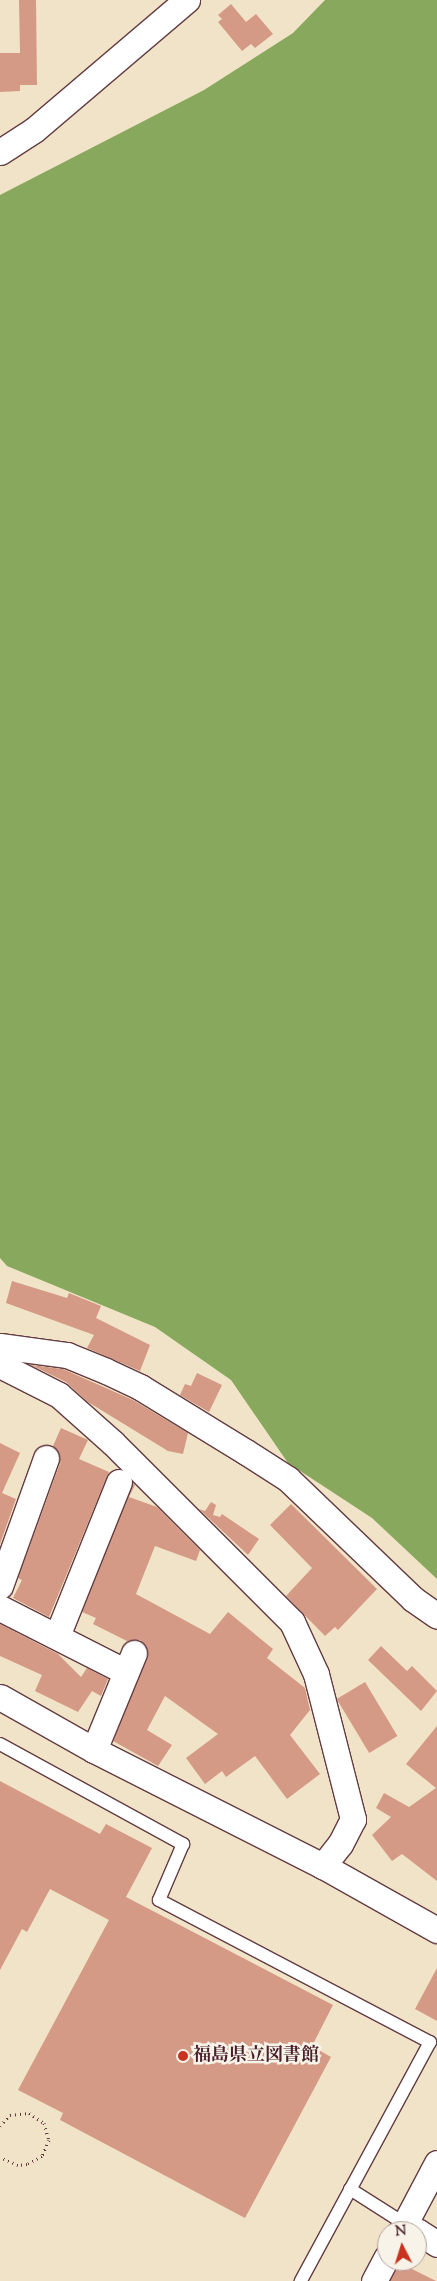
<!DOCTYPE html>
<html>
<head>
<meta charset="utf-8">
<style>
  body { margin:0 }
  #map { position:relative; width:437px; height:2281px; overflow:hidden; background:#f1e3c7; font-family:"Sorts Mill Goudy","Noto Serif JP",serif }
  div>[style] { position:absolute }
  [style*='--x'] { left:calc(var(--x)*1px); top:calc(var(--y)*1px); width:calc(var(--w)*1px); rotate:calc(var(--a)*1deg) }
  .forest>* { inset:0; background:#88a95d }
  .building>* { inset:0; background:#d49a86; transform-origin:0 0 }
  .path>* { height:3px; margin-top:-1.5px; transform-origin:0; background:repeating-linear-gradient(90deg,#633c42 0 1px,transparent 0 5px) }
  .roads { filter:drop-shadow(1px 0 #633c42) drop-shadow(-1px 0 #633c42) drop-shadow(0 1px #633c42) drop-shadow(0 -1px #633c42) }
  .service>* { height:12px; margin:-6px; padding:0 6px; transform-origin:6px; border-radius:6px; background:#fff }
  .minor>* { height:25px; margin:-12.5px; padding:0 12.5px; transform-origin:12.5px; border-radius:12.5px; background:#fff }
  .dots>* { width:14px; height:14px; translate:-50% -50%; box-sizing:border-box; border:2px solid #f7f3e8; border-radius:50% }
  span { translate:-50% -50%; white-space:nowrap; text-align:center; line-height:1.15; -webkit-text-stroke:5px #f7f3e8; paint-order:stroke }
  .poi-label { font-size:18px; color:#4a1f2b; font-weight:700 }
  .left { translate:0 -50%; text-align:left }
  .north { position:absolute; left:377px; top:2221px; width:50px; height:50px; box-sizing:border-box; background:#f7f3e8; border:1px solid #b29e9c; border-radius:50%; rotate:355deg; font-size:14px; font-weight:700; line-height:20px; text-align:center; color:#4a1f2b }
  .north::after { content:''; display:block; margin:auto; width:18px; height:22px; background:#c8321e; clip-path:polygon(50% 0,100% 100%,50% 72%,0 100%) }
</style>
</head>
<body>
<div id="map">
  <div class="forest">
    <div style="clip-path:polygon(325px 0,437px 0,437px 1579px,372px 1518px,288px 1463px,231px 1380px,155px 1327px,7px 1266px,0 1258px,0 195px,204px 90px,293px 33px)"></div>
  </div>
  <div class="building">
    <div style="clip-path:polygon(19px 0,36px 0,37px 85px,20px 85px,20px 91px,0 92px,0 53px,20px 53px)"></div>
    <div style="clip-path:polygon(231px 4px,246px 22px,256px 14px,273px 34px,255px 48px,251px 44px,242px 51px,218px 22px,222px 19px,218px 15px)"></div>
    <div style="clip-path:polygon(12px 1281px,67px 1298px,69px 1293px,101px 1306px,96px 1318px,150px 1345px,140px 1371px,87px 1348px,94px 1335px,6px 1303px)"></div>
    <div style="clip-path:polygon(31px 1365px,63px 1369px,133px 1400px,188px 1433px,183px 1454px,168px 1451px,88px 1402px,66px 1382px)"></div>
    <div style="clip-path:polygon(197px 1373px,222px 1385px,209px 1412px,180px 1395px,185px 1384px,191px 1386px)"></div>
    <div style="clip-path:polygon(61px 1428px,88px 1440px,79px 1459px,109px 1472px,49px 1617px,13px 1598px,22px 1580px,18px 1578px,60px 1463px,60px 1455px,53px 1446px)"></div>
    <div style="clip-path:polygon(0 1443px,20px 1453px,2px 1493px,16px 1499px,0 1544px)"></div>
    <div style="clip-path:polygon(133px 1483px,135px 1485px,129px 1497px,157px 1507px,200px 1550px,196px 1561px,155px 1546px,136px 1594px,210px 1634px,228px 1612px,273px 1649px,267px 1658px,305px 1688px,310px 1710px,290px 1735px,320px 1774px,287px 1799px,255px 1756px,226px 1777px,222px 1771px,205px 1784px,186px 1758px,218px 1734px,165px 1696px,147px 1730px,172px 1745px,158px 1766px,113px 1741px,148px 1651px,140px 1640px,127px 1641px,93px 1624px,96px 1618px,82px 1612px)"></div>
    <div style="clip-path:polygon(211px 1502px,216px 1505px,213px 1515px,220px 1517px,222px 1514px,259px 1539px,248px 1555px,199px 1509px,205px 1511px)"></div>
    <div style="clip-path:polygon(291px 1504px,377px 1589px,338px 1630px,335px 1627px,325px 1636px,286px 1596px,312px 1568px,270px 1525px)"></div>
    <div style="clip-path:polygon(0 1624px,58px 1654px,81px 1677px,87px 1668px,108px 1679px,101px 1696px,92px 1691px,78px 1712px,35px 1691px,42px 1675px,0 1656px)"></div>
    <div style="clip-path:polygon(381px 1646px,407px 1671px,412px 1666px,437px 1691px,421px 1711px,368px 1660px)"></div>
    <div style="left:365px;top:1682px;width:63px;height:33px;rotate:59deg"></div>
    <div style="clip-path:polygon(437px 1726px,437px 1881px,402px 1854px,392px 1861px,372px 1835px,391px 1817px,376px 1808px,384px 1793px,409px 1807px,436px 1788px,406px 1764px)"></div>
    <div style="clip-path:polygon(0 1781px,100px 1834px,106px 1824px,152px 1848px,126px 1897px,333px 2005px,312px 2046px,331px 2057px,245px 2218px,60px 2120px,63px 2113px,18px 2090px,109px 1920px,50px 1889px,27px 1932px,22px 1929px,0 1970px)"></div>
    <div style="clip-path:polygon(437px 1968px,437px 2021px,415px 2009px)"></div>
    <div style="clip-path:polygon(400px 2263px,436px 2281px,390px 2281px)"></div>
  </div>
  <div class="path">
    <div style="--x:0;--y:2126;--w:15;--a:-48"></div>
    <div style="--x:10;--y:2115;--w:19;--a:-6"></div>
    <div style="--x:29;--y:2113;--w:18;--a:34"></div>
    <div style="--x:44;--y:2123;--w:18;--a:74"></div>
    <div style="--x:49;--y:2140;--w:17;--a:114"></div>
    <div style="--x:42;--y:2156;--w:17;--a:152"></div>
    <div style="--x:27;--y:2164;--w:9;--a:174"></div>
    <div style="--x:18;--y:2165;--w:20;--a:-156"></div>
  </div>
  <div class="roads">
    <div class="service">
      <div style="--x:0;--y:1744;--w:209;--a:28.7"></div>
      <div style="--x:183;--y:1844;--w:61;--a:113.2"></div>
      <div style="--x:159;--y:1900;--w:306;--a:27.7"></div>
      <div style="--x:430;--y:2042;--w:272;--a:118.4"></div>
      <div style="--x:350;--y:2189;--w:65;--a:32.5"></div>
    </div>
    <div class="minor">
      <div style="--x:0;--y:152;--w:40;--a:-32.9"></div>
      <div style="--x:34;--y:130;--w:201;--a:-40.4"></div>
      <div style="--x:0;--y:1346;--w:68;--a:7.7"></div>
      <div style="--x:67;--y:1355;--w:42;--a:22.3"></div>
      <div style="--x:106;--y:1371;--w:38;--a:25"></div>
      <div style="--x:140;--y:1387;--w:124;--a:31.5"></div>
      <div style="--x:246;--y:1452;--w:50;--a:32.7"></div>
      <div style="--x:288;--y:1479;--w:173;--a:43.8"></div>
      <div style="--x:413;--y:1599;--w:29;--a:35"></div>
      <div style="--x:0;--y:1365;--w:66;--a:27"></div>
      <div style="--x:59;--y:1395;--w:72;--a:41.6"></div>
      <div style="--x:113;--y:1443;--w:253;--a:45"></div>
      <div style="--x:292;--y:1622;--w:57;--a:65.2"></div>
      <div style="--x:316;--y:1674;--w:150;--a:75.7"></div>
      <div style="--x:353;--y:1819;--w:28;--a:117"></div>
      <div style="--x:340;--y:1844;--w:28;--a:128"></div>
      <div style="--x:0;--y:1586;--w:136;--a:-70.2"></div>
      <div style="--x:0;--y:1608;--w:141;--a:26.9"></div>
      <div style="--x:57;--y:1636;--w:166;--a:-68.1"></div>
      <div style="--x:0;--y:1697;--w:108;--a:29.4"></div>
      <div style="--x:94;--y:1750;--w:257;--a:26.9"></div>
      <div style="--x:323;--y:1866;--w:131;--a:29.3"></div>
      <div style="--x:94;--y:1750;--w:105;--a:-67.6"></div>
      <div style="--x:401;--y:2231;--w:77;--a:-62.1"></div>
      <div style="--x:417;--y:2231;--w:24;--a:33"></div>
      <div style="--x:374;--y:2281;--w:27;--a:-62"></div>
    </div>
  </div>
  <div class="dots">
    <div style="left:183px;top:2056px;background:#c8321e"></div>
  </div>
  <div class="poi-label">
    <span class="left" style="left:193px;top:2056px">福島県立図書館</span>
  </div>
  <div class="north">N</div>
</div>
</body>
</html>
